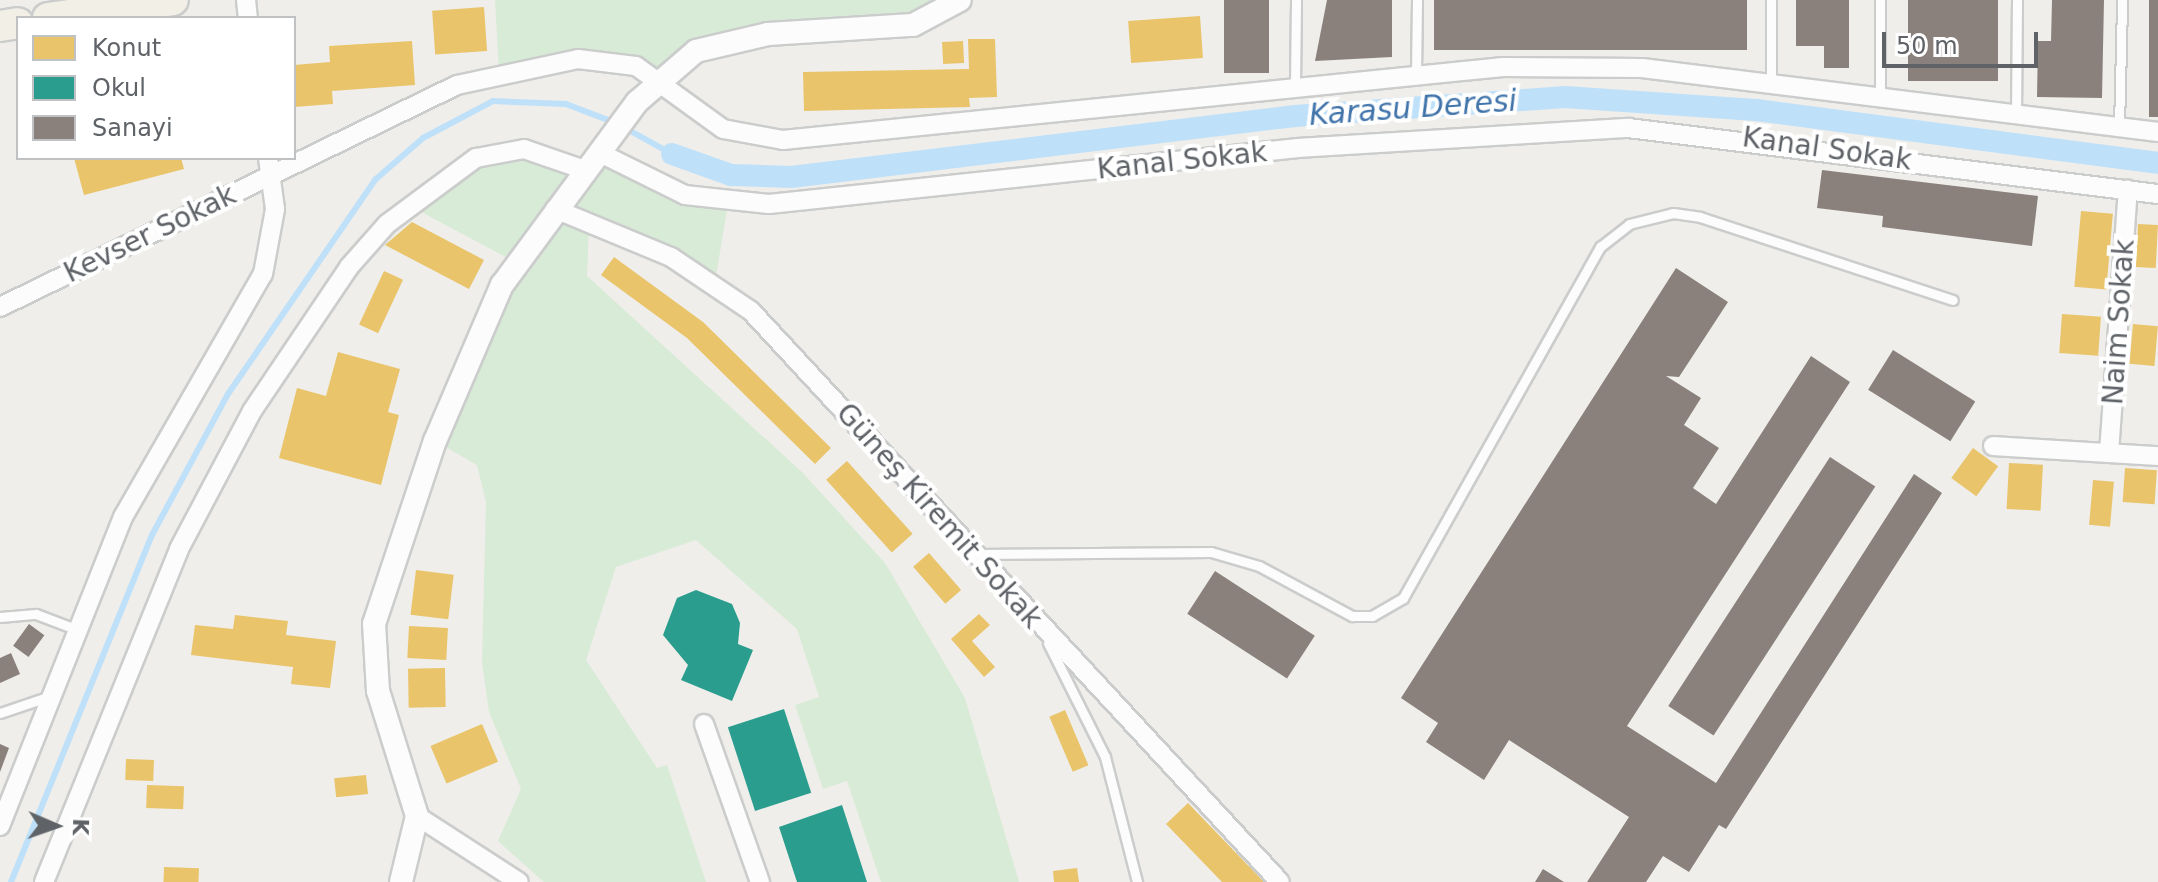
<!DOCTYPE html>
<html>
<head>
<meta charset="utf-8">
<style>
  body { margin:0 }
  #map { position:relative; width:2158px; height:882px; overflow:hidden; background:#efeeea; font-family:"DejaVu Sans",sans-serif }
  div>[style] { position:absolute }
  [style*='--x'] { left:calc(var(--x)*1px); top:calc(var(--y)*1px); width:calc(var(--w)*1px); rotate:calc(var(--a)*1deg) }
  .green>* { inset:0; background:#d8ebd6 }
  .homes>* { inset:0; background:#e9c46a; transform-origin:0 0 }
  .schools>* { inset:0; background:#2a9d8f; transform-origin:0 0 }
  .industry>* { inset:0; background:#8a817c; transform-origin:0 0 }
  .stream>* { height:6px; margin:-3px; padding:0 3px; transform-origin:3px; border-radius:3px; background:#bfe0f9 }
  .canal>* { height:22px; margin:-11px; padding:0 11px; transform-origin:11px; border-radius:11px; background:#bfe0f9 }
  .roads { filter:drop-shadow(2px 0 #cbcccc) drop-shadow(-2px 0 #cbcccc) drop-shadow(0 2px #cbcccc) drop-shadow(0 -2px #cbcccc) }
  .service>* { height:9px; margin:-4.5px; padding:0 4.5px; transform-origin:4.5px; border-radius:4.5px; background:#fdfcfc }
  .minor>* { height:18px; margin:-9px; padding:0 9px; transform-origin:9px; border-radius:9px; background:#fdfcfc }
  .tertiary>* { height:22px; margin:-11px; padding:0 11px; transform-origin:11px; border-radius:11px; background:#fdfcfc }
  .trunk>* { height:30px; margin:-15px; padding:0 15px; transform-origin:15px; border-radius:15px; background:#f2f0e6 }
  span { translate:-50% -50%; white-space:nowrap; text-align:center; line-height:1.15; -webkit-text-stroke:8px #fff; paint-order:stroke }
  .street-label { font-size:28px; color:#5f6368 }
  .water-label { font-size:30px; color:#4174aa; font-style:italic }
  .legend { position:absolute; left:16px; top:16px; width:280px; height:144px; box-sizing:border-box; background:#fff; border:2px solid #bfc1c3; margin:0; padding:10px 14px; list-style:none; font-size:24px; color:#5f6368 }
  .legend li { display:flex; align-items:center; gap:16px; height:40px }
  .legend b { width:40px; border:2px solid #bfc1c3 }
  .north { position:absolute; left:16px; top:786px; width:80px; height:80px; -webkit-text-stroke:6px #fff; paint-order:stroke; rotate:92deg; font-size:22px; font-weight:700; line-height:32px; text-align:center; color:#5f6368 }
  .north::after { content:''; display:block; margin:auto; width:28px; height:36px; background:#5f6368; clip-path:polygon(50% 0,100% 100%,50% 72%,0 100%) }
  .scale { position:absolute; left:1882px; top:32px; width:156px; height:36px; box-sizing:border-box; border:4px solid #5f6368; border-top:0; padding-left:10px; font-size:24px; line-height:28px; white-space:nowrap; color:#5f6368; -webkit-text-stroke:6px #fff; paint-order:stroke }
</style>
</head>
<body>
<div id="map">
  <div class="green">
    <div style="clip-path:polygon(495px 0,960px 0,913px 25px,726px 40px,659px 78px,608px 61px,499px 73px)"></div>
    <div style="clip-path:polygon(500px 149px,584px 170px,598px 152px,728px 204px,715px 282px,589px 224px,587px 276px,803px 473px,885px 563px,965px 698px,1019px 882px,881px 882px,847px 781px,823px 789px,795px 705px,819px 697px,797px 629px,696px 540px,616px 567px,586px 660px,657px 768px,667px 765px,706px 882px,544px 882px,498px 841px,521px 789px,489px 712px,482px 662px,486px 502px,477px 465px,435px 441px,517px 263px,410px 206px)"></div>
  </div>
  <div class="homes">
    <div style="left:484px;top:7px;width:44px;height:52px;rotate:86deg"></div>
    <div style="left:1200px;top:16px;width:42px;height:72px;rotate:86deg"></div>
    <div style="clip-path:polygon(968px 39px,995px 39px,997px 97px,969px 98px,970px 107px,804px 111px,803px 72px,969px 69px)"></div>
    <div style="clip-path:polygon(412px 41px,415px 85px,332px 91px,333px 104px,294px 107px,294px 65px,330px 62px,329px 46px)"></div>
    <div style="left:963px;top:41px;width:22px;height:21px;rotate:87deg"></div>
    <div style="clip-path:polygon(74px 158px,181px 158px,184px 169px,84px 195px)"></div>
    <div style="left:2081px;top:211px;width:32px;height:76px;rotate:5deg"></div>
    <div style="clip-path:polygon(412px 222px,484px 260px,469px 289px,385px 245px)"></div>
    <div style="left:2138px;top:224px;width:20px;height:43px;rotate:3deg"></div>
    <div style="clip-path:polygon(614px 257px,703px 322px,831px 448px,815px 464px,687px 338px,601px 275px)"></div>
    <div style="left:384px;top:271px;width:21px;height:59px;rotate:25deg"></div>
    <div style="left:2062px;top:314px;width:39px;height:39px;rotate:4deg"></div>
    <div style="left:2133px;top:324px;width:25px;height:40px;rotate:5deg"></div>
    <div style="clip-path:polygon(338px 352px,400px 369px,388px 412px,399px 415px,381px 485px,279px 458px,297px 388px,326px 396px)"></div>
    <div style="left:1973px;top:448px;width:31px;height:37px;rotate:36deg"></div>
    <div style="left:847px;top:461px;width:98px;height:28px;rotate:48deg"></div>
    <div style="left:2009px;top:463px;width:34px;height:46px;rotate:3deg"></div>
    <div style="left:2125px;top:468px;width:32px;height:34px;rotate:4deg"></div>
    <div style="left:2093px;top:480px;width:21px;height:45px;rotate:5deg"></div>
    <div style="left:929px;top:553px;width:49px;height:21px;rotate:49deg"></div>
    <div style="left:416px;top:570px;width:38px;height:45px;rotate:7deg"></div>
    <div style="clip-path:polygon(979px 614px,990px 625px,972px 641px,995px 667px,984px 677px,951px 639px)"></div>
    <div style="clip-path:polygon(235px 615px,288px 621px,286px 635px,336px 641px,330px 688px,291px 684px,293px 667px,191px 655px,195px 625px,233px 629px)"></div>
    <div style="left:409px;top:626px;width:39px;height:32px;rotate:3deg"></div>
    <div style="left:445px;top:668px;width:39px;height:37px;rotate:89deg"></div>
    <div style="left:1065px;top:710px;width:60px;height:17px;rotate:67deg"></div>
    <div style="left:482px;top:724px;width:41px;height:56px;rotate:67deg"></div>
    <div style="left:126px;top:759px;width:28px;height:21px;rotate:2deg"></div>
    <div style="left:366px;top:775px;width:19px;height:32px;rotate:84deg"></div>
    <div style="left:147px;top:785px;width:37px;height:23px;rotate:2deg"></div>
    <div style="clip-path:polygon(1188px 803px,1264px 882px,1222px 882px,1166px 824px)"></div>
    <div style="left:164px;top:867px;width:35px;height:15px;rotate:2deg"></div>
    <div style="clip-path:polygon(1077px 868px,1079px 882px,1054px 882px,1053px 871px)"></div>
  </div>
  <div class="schools">
    <div style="clip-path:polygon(696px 590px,732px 604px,740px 623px,738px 644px,753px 650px,732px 701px,681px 680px,688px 665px,663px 635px,677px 598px)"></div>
    <div style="left:784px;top:709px;width:88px;height:59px;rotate:72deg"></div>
    <div style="clip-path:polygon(842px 805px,867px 882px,797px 882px,779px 827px)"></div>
  </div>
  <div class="industry">
    <div style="left:1224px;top:0;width:45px;height:73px"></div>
    <div style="clip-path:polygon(1327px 0,1392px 0,1392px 57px,1315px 61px)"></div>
    <div style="left:1434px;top:0;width:313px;height:50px"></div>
    <div style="clip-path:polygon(1796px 0,1849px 0,1849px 68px,1824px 68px,1824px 46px,1796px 46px)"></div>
    <div style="left:1908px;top:0;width:90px;height:81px"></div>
    <div style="clip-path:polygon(2052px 0,2104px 0,2102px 98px,2037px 97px,2038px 41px,2051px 41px)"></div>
    <div style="left:2149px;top:0;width:9px;height:117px"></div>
    <div style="clip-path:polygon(1822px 170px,2038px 196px,2032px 246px,1882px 227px,1883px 216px,1817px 208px)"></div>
    <div style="clip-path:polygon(1676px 268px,1728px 302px,1679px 377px,1666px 376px,1701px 398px,1684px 425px,1719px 448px,1693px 488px,1716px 504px,1811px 356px,1850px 382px,1627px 726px,1716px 783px,1914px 474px,1942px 493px,1726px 829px,1719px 825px,1689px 872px,1663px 856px,1646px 882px,1587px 882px,1629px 817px,1509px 740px,1484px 780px,1426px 742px,1438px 723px,1401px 698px)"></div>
    <div style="left:1893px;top:350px;width:97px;height:47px;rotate:32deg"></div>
    <div style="left:1830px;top:457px;width:54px;height:297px;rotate:33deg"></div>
    <div style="left:1215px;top:571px;width:119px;height:51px;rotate:33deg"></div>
    <div style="left:29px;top:624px;width:19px;height:27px;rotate:36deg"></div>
    <div style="clip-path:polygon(11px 653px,20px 674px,0 683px,0 658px)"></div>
    <div style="clip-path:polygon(0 744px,9px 748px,0 772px)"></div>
    <div style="clip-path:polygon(1543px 869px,1564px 882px,1535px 882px)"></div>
  </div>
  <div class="stream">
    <div style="--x:625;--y:128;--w:54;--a:29"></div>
    <div style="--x:11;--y:882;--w:375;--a:-67.9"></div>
    <div style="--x:152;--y:535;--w:160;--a:-61.7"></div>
    <div style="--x:228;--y:394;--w:261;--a:-55.5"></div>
    <div style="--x:376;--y:179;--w:62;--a:-41.1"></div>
    <div style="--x:423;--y:138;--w:79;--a:-27.9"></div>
    <div style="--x:493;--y:101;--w:73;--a:2.4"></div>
    <div style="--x:566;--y:104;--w:53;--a:20.8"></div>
  </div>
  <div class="canal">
    <div style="--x:672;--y:154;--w:63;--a:19.6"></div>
    <div style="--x:731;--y:175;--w:60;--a:1.9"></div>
    <div style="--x:791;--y:177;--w:508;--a:-6.9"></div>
    <div style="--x:1295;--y:116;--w:271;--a:-4"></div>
    <div style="--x:1565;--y:97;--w:191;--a:3.9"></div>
    <div style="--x:1756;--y:110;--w:405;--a:7.5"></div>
  </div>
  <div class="roads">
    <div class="service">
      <div style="--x:1880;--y:0;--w:97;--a:90"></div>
      <div style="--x:1416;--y:73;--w:73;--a:-89.2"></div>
      <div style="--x:1771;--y:82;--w:82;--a:-90"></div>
      <div style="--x:1295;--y:84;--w:84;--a:-89.3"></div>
      <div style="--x:2016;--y:114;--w:114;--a:-89.5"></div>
      <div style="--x:2119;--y:127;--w:127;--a:-88.6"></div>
      <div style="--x:978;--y:554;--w:233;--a:-0.5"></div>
      <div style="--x:1211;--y:552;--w:50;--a:16.3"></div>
      <div style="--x:1259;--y:566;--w:106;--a:28.3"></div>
      <div style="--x:1352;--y:616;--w:20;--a:0"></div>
      <div style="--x:1372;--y:616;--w:36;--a:-30"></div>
      <div style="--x:1403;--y:598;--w:403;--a:-60.7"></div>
      <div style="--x:1600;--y:247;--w:37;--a:-38"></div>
      <div style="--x:1629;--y:224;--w:45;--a:-14"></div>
      <div style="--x:1673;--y:213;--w:27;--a:8"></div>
      <div style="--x:1700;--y:217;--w:266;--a:18.2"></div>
      <div style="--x:0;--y:617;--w:36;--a:-5"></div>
      <div style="--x:36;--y:614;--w:45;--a:20.9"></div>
      <div style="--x:1048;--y:643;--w:127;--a:63.4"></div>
      <div style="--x:1105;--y:757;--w:129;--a:75.6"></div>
      <div style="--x:0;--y:713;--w:53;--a:-18.8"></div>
    </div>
    <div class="minor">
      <div style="--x:246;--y:0;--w:18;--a:84"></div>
      <div style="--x:598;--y:152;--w:97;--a:26.3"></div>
      <div style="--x:685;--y:195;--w:84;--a:6.1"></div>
      <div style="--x:769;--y:204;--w:532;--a:-6.04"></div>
      <div style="--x:1298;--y:148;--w:331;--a:-3.5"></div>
      <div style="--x:1628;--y:128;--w:534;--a:7.1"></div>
      <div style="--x:555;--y:209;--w:126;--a:22.5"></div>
      <div style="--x:671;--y:257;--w:97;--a:34"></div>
      <div style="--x:751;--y:311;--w:778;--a:47.19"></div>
      <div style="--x:0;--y:307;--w:508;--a:-25.91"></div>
      <div style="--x:457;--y:85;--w:124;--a:-12.1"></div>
      <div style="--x:578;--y:59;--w:58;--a:6.9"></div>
      <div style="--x:636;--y:66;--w:107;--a:35.9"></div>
      <div style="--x:723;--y:129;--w:61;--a:10.4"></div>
      <div style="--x:783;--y:140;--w:724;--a:-5.79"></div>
      <div style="--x:1503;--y:67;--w:139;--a:0.4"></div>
      <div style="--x:1642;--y:68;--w:520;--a:7.07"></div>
      <div style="--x:1993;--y:446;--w:165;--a:3.5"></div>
      <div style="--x:2109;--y:453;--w:264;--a:-85.9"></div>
      <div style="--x:704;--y:724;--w:168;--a:70.5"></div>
      <div style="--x:417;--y:816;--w:121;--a:32.9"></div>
      <div style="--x:0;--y:826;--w:333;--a:-68.3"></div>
      <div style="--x:123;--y:517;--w:280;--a:-60.1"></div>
      <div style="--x:263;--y:274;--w:66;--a:-79.5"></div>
      <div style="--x:275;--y:209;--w:51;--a:-97.8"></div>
      <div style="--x:44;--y:882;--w:359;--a:-67.9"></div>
      <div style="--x:179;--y:549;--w:156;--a:-62.1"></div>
      <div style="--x:252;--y:411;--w:174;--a:-56"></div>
      <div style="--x:349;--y:267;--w:57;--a:-48.5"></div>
      <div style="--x:387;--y:224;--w:111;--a:-36.6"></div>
      <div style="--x:476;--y:158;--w:49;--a:-10.6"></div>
      <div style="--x:524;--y:149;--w:65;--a:19"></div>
    </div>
    <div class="tertiary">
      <div style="--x:401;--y:882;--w:68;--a:-76.4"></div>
      <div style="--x:417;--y:816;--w:131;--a:-107.3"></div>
      <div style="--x:378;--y:691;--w:67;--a:-93.4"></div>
      <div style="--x:374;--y:624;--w:193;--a:-71.6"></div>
      <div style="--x:435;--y:441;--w:170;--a:-66.8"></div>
      <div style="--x:502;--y:285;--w:227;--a:-53.6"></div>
      <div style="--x:637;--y:102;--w:78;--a:-40.8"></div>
      <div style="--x:696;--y:51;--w:74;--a:-13.3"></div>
      <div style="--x:768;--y:34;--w:145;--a:-3.6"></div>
      <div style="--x:913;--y:25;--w:53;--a:-28"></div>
    </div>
    <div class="trunk">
      <div style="--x:48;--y:18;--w:126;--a:-8.2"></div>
      <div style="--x:0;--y:26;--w:18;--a:-9"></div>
    </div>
  </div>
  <div class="street-label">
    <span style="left:1827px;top:149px;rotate:8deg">Kanal Sokak</span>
    <span style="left:1182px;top:161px;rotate:-6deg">Kanal Sokak</span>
    <span style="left:150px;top:234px;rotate:-26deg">Kevser Sokak</span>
    <span style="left:2119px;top:322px;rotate:-86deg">Naim Sokak</span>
    <span style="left:939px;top:516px;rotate:48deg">Güneş Kiremit Sokak</span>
  </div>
  <div class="water-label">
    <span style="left:1413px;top:108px;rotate:-4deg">Karasu Deresi</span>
  </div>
  <ul class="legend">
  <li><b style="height:22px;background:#e9c46a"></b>Konut</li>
  <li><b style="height:22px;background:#2a9d8f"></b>Okul</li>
  <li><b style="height:22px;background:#8a817c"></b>Sanayi</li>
  </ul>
  <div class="north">K</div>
  <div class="scale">50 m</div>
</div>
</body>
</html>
